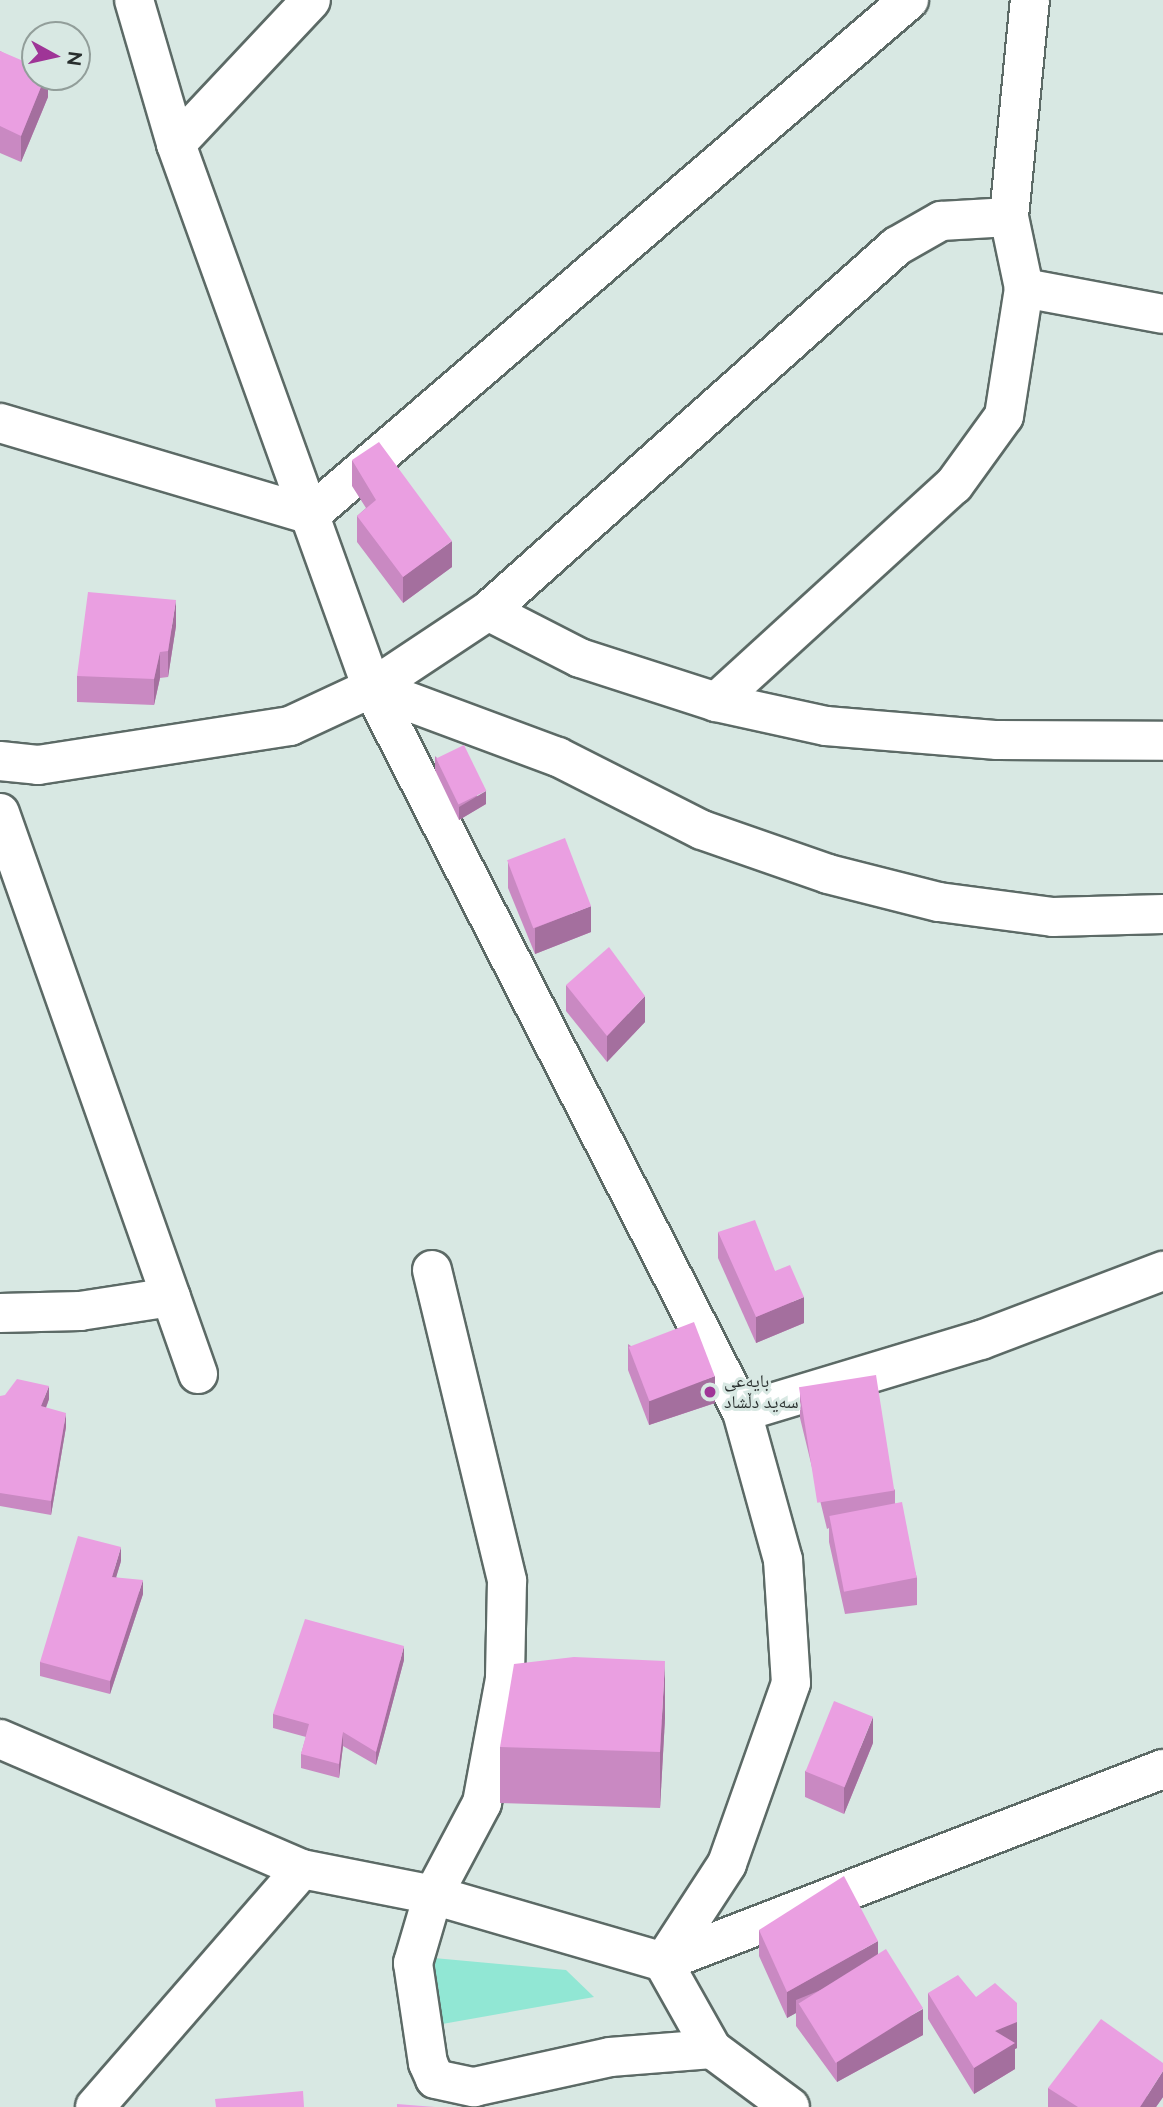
<!DOCTYPE html>
<html>
<head>
<meta charset="utf-8">
<style>
  body { margin:0 }
  #map { position:relative; width:1163px; height:2107px; overflow:hidden; background:#d8e8e3; font-family:Raleway,"Noto Naskh Arabic",sans-serif }
  div>[style] { position:absolute }
  [style*='--x'] { left:calc(var(--x)*1px); top:calc(var(--y)*1px); width:calc(var(--w)*1px); rotate:calc(var(--a)*1deg) }
  .green>* { inset:0; background:#91e7d4 }
  .roads { filter:drop-shadow(2px 0 #5c6a66) drop-shadow(-2px 0 #5c6a66) drop-shadow(0 2px #5c6a66) drop-shadow(0 -2px #5c6a66) }
  .minor>* { height:38px; margin:-19px; padding:0 19px; transform-origin:19px; border-radius:19px; background:#fff }
  .wall>* { inset:0; background:#c989c2 }
  .shaded-wall>* { inset:0; background:#a46f9e }
  .building>* { inset:0; background:#ea9fe1; transform-origin:0 0 }
  .dots>* { width:19px; height:19px; translate:-50% -50%; box-sizing:border-box; border:4px solid #d8e8e3; border-radius:50% }
  span { translate:-50% -50%; white-space:nowrap; text-align:center; line-height:1.15; -webkit-text-stroke:6px #d8e8e3; paint-order:stroke }
  .poi-label { font-size:18px; color:#282e2d }
  .left { translate:0 -50%; text-align:left }
  .north { position:absolute; left:21px; top:21px; width:70px; height:70px; box-sizing:border-box; background:#d8e8e3; border:2px solid #929e9a; border-radius:50%; rotate:98deg; font-size:19px; font-weight:700; line-height:28px; text-align:center; color:#282e2d }
  .north::after { content:''; display:block; margin:auto; width:24px; height:32px; background:#9f3597; clip-path:polygon(50% 0,100% 100%,50% 72%,0 100%) }
</style>
</head>
<body>
<div id="map">
  <div class="green">
    <div style="clip-path:polygon(434px 1958px,566px 1970px,594px 1997px,431px 2026px,424px 1978px)"></div>
  </div>
  <div class="roads">
    <div class="minor">
      <div style="--x:134;--y:0;--w:150;--a:73.7"></div>
      <div style="--x:176;--y:144;--w:578;--a:70.19"></div>
      <div style="--x:372;--y:688;--w:813;--a:62.93"></div>
      <div style="--x:742;--y:1412;--w:154;--a:74.5"></div>
      <div style="--x:783;--y:1560;--w:123;--a:86.3"></div>
      <div style="--x:791;--y:1683;--w:192;--a:109.5"></div>
      <div style="--x:727;--y:1864;--w:117;--a:123.1"></div>
      <div style="--x:663;--y:1962;--w:100;--a:60.6"></div>
      <div style="--x:712;--y:2049;--w:97;--a:36.6"></div>
      <div style="--x:176;--y:144;--w:197;--a:-46.8"></div>
      <div style="--x:1024;--y:288;--w:141;--a:10.6"></div>
      <div style="--x:0;--y:423;--w:323;--a:16.5"></div>
      <div style="--x:310;--y:515;--w:790;--a:-40.69"></div>
      <div style="--x:488;--y:611;--w:103;--a:27.1"></div>
      <div style="--x:580;--y:658;--w:143;--a:17.9"></div>
      <div style="--x:716;--y:702;--w:113;--a:12.3"></div>
      <div style="--x:826;--y:726;--w:172;--a:4.7"></div>
      <div style="--x:997;--y:740;--w:166;--a:0.3"></div>
      <div style="--x:372;--y:688;--w:198;--a:20.4"></div>
      <div style="--x:558;--y:757;--w:161;--a:26.9"></div>
      <div style="--x:702;--y:830;--w:133;--a:19.2"></div>
      <div style="--x:828;--y:874;--w:114;--a:14.2"></div>
      <div style="--x:939;--y:902;--w:115;--a:7.5"></div>
      <div style="--x:1053;--y:917;--w:110;--a:-1.6"></div>
      <div style="--x:716;--y:702;--w:322;--a:-42.4"></div>
      <div style="--x:954;--y:485;--w:85;--a:-54.1"></div>
      <div style="--x:1004;--y:416;--w:130;--a:-81.1"></div>
      <div style="--x:1024;--y:288;--w:73;--a:-101.9"></div>
      <div style="--x:1009;--y:217;--w:218;--a:-84.5"></div>
      <div style="--x:0;--y:761;--w:38;--a:6"></div>
      <div style="--x:38;--y:765;--w:255;--a:-8.8"></div>
      <div style="--x:290;--y:726;--w:90;--a:-24.9"></div>
      <div style="--x:372;--y:688;--w:139;--a:-33.6"></div>
      <div style="--x:488;--y:611;--w:548;--a:-41.75"></div>
      <div style="--x:897;--y:246;--w:51;--a:-29.6"></div>
      <div style="--x:941;--y:221;--w:68;--a:-3.4"></div>
      <div style="--x:0;--y:813;--w:595;--a:70.56"></div>
      <div style="--x:432;--y:1270;--w:320;--a:76.4"></div>
      <div style="--x:507;--y:1581;--w:98;--a:91.2"></div>
      <div style="--x:505;--y:1679;--w:126;--a:100.5"></div>
      <div style="--x:482;--y:1803;--w:104;--a:118"></div>
      <div style="--x:433;--y:1895;--w:71;--a:106.4"></div>
      <div style="--x:413;--y:1963;--w:101;--a:81.5"></div>
      <div style="--x:428;--y:2063;--w:17;--a:66"></div>
      <div style="--x:435;--y:2079;--w:40;--a:12"></div>
      <div style="--x:474;--y:2087;--w:139;--a:-12.4"></div>
      <div style="--x:610;--y:2057;--w:102;--a:-4.5"></div>
      <div style="--x:0;--y:1313;--w:80;--a:-1.4"></div>
      <div style="--x:80;--y:1311;--w:92;--a:-8.7"></div>
      <div style="--x:742;--y:1412;--w:250;--a:-16.8"></div>
      <div style="--x:981;--y:1340;--w:195;--a:-20.8"></div>
      <div style="--x:0;--y:1739;--w:329;--a:23.3"></div>
      <div style="--x:302;--y:1869;--w:134;--a:11.2"></div>
      <div style="--x:433;--y:1895;--w:240;--a:16.2"></div>
      <div style="--x:663;--y:1962;--w:536;--a:-21.11"></div>
      <div style="--x:95;--y:2107;--w:315;--a:-49"></div>
    </div>
  </div>
  <div class="wall">
    <div style="clip-path:polygon(0 51px,48px 77px,48px 97px,21px 162px,0 153px)"></div>
    <div style="clip-path:polygon(352px 460px,452px 567px,403px 603px,357px 542px,357px 516px,366px 508px,352px 486px)"></div>
    <div style="clip-path:polygon(176px 626px,168px 677px,160px 678px,154px 705px,77px 702px,77px 676px)"></div>
    <div style="clip-path:polygon(435px 756px,486px 804px,459px 820px,435px 770px)"></div>
    <div style="clip-path:polygon(508px 862px,591px 932px,535px 954px,508px 888px)"></div>
    <div style="clip-path:polygon(566px 985px,645px 1022px,607px 1062px,566px 1011px)"></div>
    <div style="clip-path:polygon(718px 1232px,775px 1271px,804px 1323px,756px 1343px,718px 1258px)"></div>
    <div style="clip-path:polygon(628px 1344px,715px 1403px,649px 1425px,628px 1370px)"></div>
    <div style="clip-path:polygon(800px 1392px,895px 1490px,895px 1503px,917px 1578px,917px 1605px,845px 1614px,829px 1542px,829px 1528px,827px 1529px,800px 1418px)"></div>
    <div style="clip-path:polygon(0 1396px,49px 1399px,46px 1408px,66px 1427px,51px 1515px,0 1506px)"></div>
    <div style="clip-path:polygon(121px 1561px,116px 1577px,143px 1594px,110px 1694px,40px 1676px,40px 1662px)"></div>
    <div style="clip-path:polygon(404px 1660px,376px 1765px,343px 1746px,339px 1778px,301px 1768px,301px 1754px,306px 1737px,273px 1728px,273px 1714px)"></div>
    <div style="clip-path:polygon(665px 1718px,660px 1808px,500px 1803px,500px 1747px)"></div>
    <div style="clip-path:polygon(873px 1743px,844px 1814px,805px 1797px,805px 1771px)"></div>
    <div style="clip-path:polygon(759px 1930px,878px 1954px,923px 2035px,837px 2082px,796px 2026px,796px 2013px,787px 2018px,759px 1956px)"></div>
    <div style="clip-path:polygon(928px 1993px,976px 1997px,1017px 2048px,1015px 2049px,1015px 2069px,974px 2094px,928px 2019px)"></div>
    <div style="clip-path:polygon(1048px 2088px,1163px 2097px,1156px 2107px,1048px 2107px)"></div>
  </div>
  <div class="shaded-wall">
    <div style="clip-path:polygon(45px 77px,48px 77px,48px 97px,21px 162px,21px 136px)"></div>
    <div style="clip-path:polygon(452px 541px,452px 567px,403px 603px,403px 577px)"></div>
    <div style="clip-path:polygon(176px 600px,176px 626px,168px 677px,168px 651px)"></div>
    <div style="clip-path:polygon(160px 652px,160px 678px,154px 705px,154px 679px)"></div>
    <div style="clip-path:polygon(486px 791px,486px 804px,459px 820px,459px 807px)"></div>
    <div style="clip-path:polygon(591px 906px,591px 932px,535px 954px,535px 928px)"></div>
    <div style="clip-path:polygon(645px 996px,645px 1022px,607px 1062px,607px 1036px)"></div>
    <div style="clip-path:polygon(804px 1297px,804px 1323px,756px 1343px,756px 1317px)"></div>
    <div style="clip-path:polygon(715px 1376px,715px 1403px,649px 1425px,649px 1399px)"></div>
    <div style="clip-path:polygon(49px 1386px,49px 1399px,41px 1420px,41px 1406px)"></div>
    <div style="clip-path:polygon(66px 1413px,66px 1427px,51px 1515px,51px 1501px)"></div>
    <div style="clip-path:polygon(121px 1547px,121px 1561px,112px 1591px,112px 1577px)"></div>
    <div style="clip-path:polygon(143px 1580px,143px 1594px,110px 1694px,110px 1681px)"></div>
    <div style="clip-path:polygon(404px 1646px,404px 1660px,376px 1765px,376px 1752px)"></div>
    <div style="clip-path:polygon(665px 1661px,665px 1718px,660px 1808px,660px 1752px)"></div>
    <div style="clip-path:polygon(873px 1717px,873px 1743px,844px 1814px,844px 1788px)"></div>
    <div style="clip-path:polygon(343px 1732px,343px 1746px,339px 1778px,339px 1764px)"></div>
    <div style="clip-path:polygon(878px 1941px,878px 1967px,796px 2000px,796px 2013px,787px 2018px,787px 1992px)"></div>
    <div style="clip-path:polygon(1017px 2003px,1017px 2048px,1015px 2049px,1015px 2069px,974px 2094px,974px 2068px,995px 2031px)"></div>
    <div style="clip-path:polygon(923px 2009px,923px 2035px,837px 2082px,837px 2056px)"></div>
    <div style="clip-path:polygon(1163px 2071px,1163px 2097px,1156px 2107px,1140px 2107px)"></div>
  </div>
  <div class="building">
    <div style="clip-path:polygon(0 51px,35px 66px,35px 77px,45px 77px,21px 136px,0 126px)"></div>
    <div style="clip-path:polygon(379px 442px,452px 541px,403px 577px,357px 516px,376px 500px,352px 460px)"></div>
    <div style="clip-path:polygon(88px 592px,176px 600px,168px 651px,160px 652px,154px 679px,77px 676px)"></div>
    <div style="left:464px;top:745px;width:51px;height:31px;rotate:64deg"></div>
    <div style="left:565px;top:838px;width:73px;height:62px;rotate:69deg"></div>
    <div style="clip-path:polygon(609px 947px,645px 996px,607px 1036px,566px 985px)"></div>
    <div style="clip-path:polygon(755px 1220px,775px 1271px,790px 1265px,804px 1297px,756px 1317px,718px 1232px)"></div>
    <div style="left:694px;top:1322px;width:58px;height:70px;rotate:69deg"></div>
    <div style="left:876px;top:1375px;width:117px;height:78px;rotate:81deg"></div>
    <div style="clip-path:polygon(17px 1379px,49px 1386px,41px 1406px,66px 1413px,51px 1501px,0 1493px,0 1396px,5px 1395px)"></div>
    <div style="left:902px;top:1502px;width:77px;height:74px;rotate:79deg"></div>
    <div style="clip-path:polygon(78px 1536px,121px 1547px,112px 1577px,143px 1580px,110px 1681px,40px 1662px)"></div>
    <div style="clip-path:polygon(305px 1619px,404px 1646px,376px 1752px,343px 1732px,339px 1764px,301px 1754px,309px 1724px,273px 1714px)"></div>
    <div style="clip-path:polygon(574px 1657px,665px 1661px,660px 1752px,500px 1747px,514px 1664px)"></div>
    <div style="left:834px;top:1701px;width:42px;height:76px;rotate:22deg"></div>
    <div style="clip-path:polygon(844px 1876px,878px 1941px,787px 1992px,759px 1930px)"></div>
    <div style="left:886px;top:1949px;width:70px;height:103px;rotate:58deg"></div>
    <div style="clip-path:polygon(958px 1975px,976px 1997px,995px 1983px,1017px 2003px,1017px 2022px,995px 2031px,1015px 2043px,974px 2068px,928px 1993px)"></div>
    <div style="clip-path:polygon(1101px 2019px,1163px 2063px,1163px 2071px,1140px 2107px,1078px 2107px,1048px 2088px)"></div>
    <div style="clip-path:polygon(303px 2091px,304px 2107px,216px 2107px,215px 2099px)"></div>
    <div style="clip-path:polygon(397px 2104px,435px 2107px,397px 2107px)"></div>
  </div>
  <div class="dots">
    <div style="left:710px;top:1392px;background:#9f3597"></div>
  </div>
  <div class="poi-label">
    <span class="left" style="left:724px;top:1392px">بایەعی<br>سەید دڵشاد</span>
  </div>
  <div class="north">N</div>
</div>
</body>
</html>
